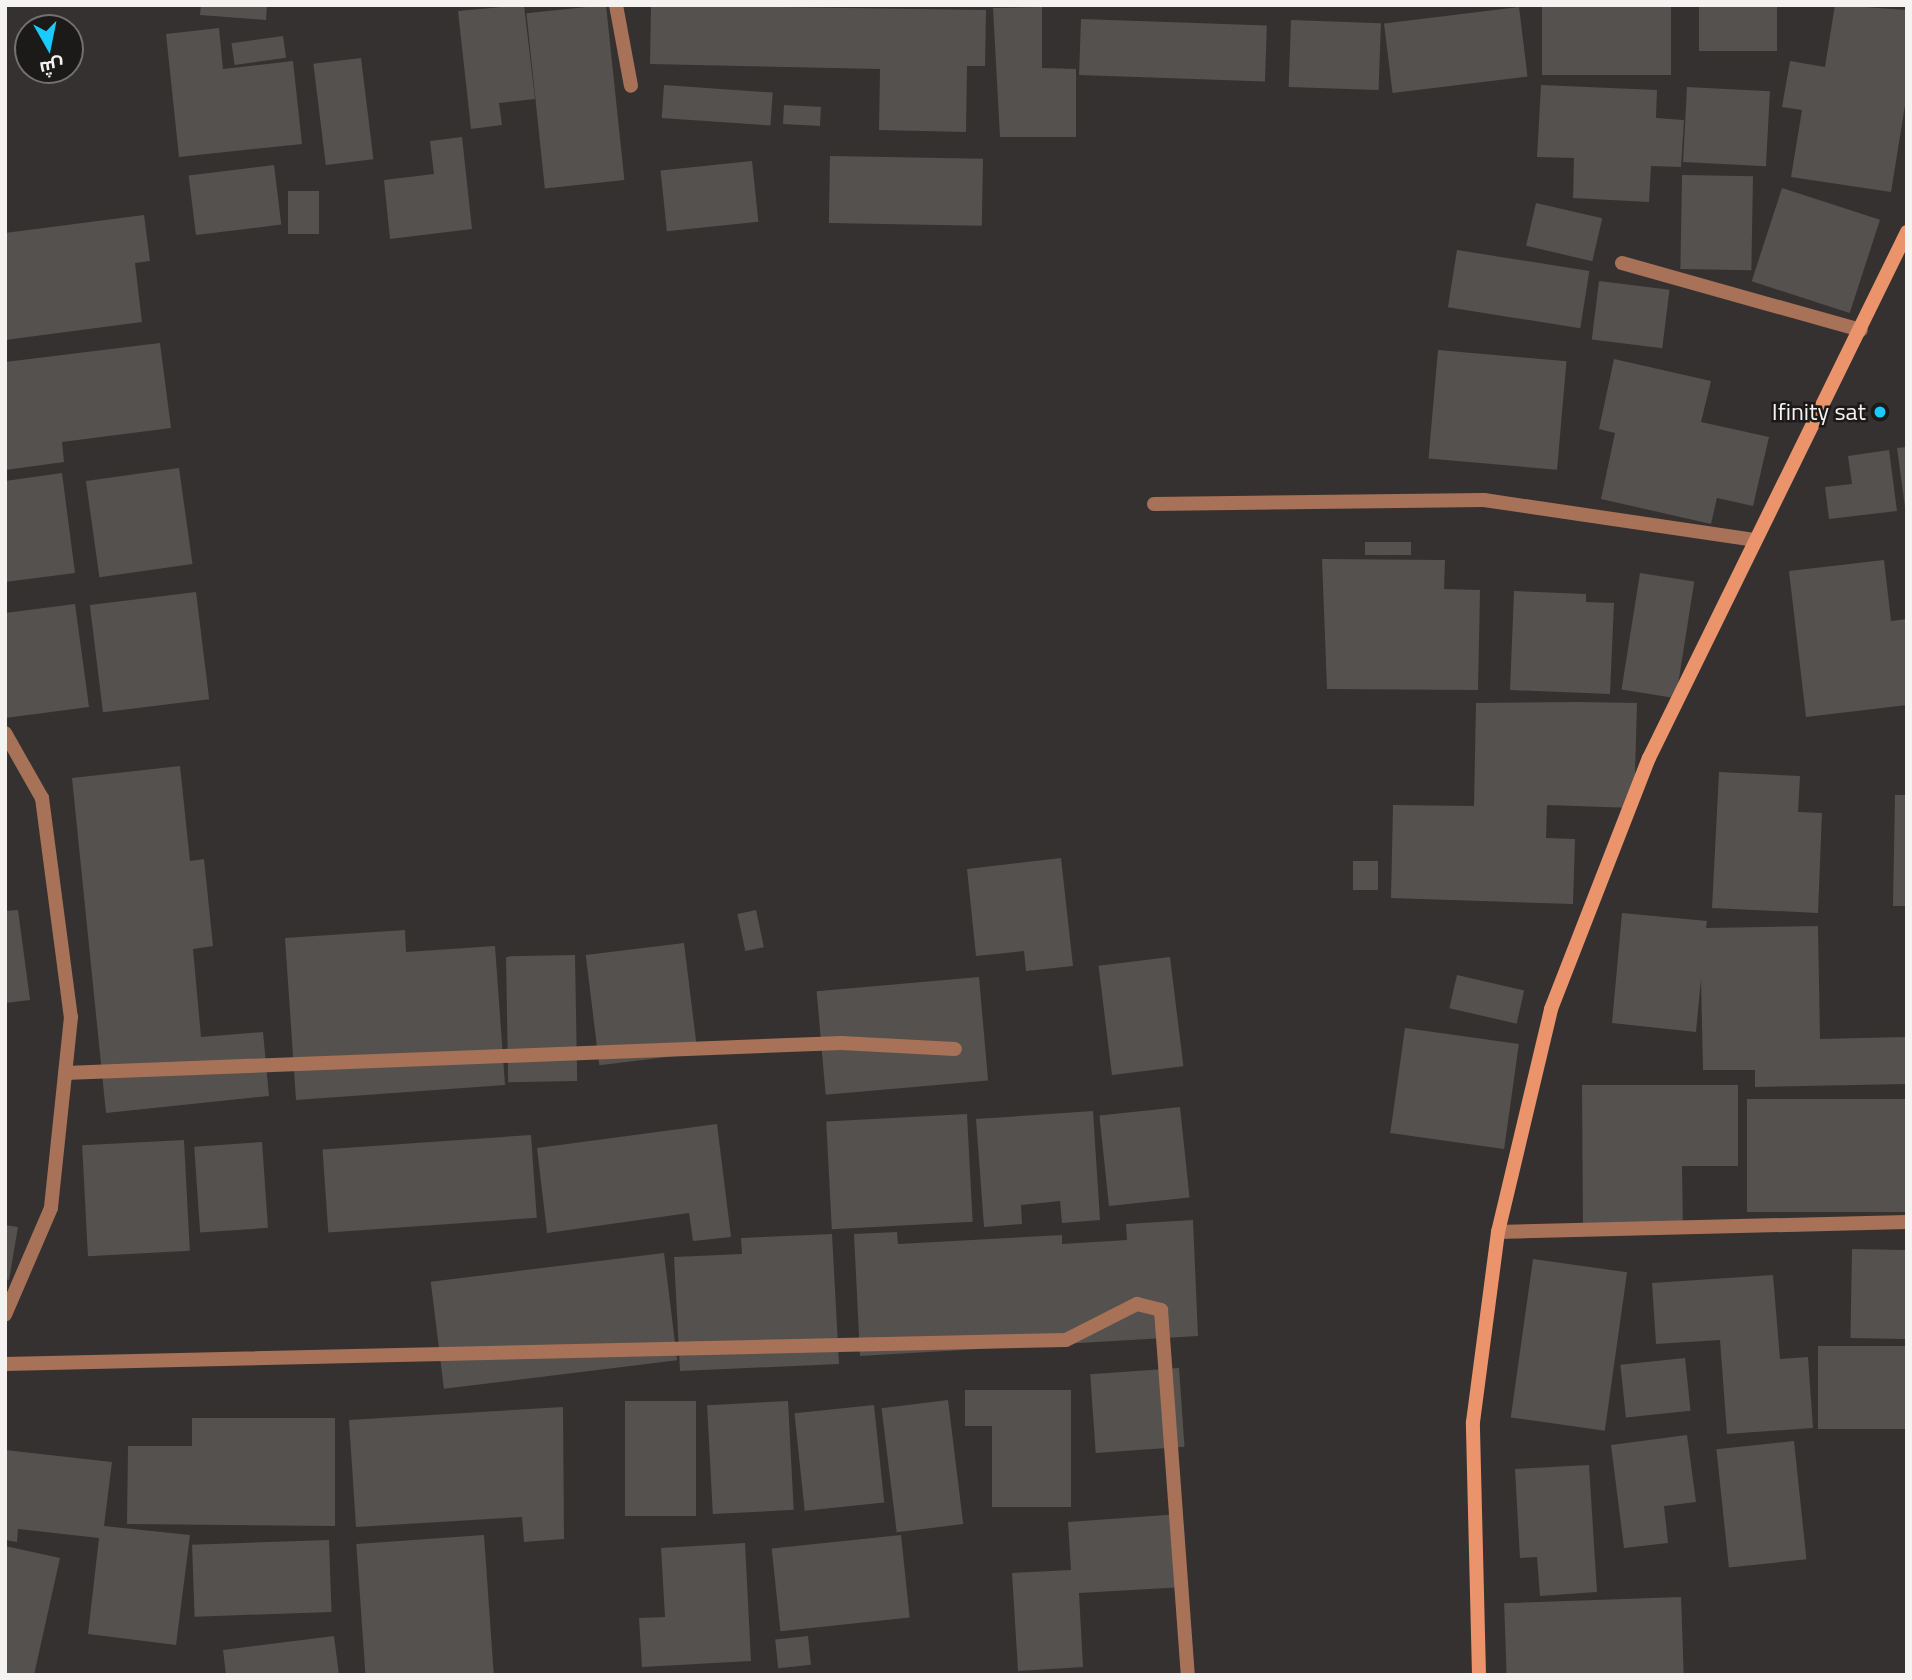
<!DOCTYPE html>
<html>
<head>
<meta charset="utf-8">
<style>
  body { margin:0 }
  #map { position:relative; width:1912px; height:1680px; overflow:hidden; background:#353130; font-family:"Titillium Web",Cairo,sans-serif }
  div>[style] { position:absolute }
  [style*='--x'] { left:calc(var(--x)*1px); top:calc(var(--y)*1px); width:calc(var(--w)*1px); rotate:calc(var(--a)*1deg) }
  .building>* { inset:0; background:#54514f; transform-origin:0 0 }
  .lane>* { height:14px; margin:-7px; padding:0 7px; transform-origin:7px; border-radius:7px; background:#a87259 }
  .street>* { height:14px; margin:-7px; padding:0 7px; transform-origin:7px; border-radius:7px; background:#a87259 }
  .secondary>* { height:14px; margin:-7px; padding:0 7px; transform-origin:7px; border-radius:7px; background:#eb946c }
  .dots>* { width:19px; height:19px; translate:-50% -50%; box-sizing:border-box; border:4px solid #1b1a19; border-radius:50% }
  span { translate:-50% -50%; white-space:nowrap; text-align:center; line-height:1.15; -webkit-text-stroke:5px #1b1a19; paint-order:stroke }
  .poi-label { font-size:24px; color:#f5f3f2 }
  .right { translate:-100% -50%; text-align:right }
  .frame { position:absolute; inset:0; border:7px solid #f5f3f2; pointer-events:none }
  .north { position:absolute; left:14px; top:14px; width:70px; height:70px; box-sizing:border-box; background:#1b1a19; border:2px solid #727170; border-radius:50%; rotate:171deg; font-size:19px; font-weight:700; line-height:28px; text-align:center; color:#f5f3f2 }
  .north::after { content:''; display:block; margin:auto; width:24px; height:32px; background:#1bcafc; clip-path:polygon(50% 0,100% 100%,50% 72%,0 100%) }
</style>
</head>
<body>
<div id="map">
  <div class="building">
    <div style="clip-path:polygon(201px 5px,267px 5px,266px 20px,200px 15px)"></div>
    <div style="clip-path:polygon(524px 5px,535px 99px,499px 103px,502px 125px,471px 129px,458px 11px)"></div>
    <div style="left:606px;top:5px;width:176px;height:80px;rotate:84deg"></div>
    <div style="clip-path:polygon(651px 5px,986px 10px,985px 66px,967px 66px,966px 132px,879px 130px,880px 69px,650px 64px)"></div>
    <div style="left:1542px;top:5px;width:129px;height:70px"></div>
    <div style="left:1699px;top:5px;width:78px;height:46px"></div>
    <div style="clip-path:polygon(1835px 5px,1907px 10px,1907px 93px,1891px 192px,1791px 177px,1802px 110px,1782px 107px,1790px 61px,1825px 67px)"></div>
    <div style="clip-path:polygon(1042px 7px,1042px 68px,1076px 69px,1076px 137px,1000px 137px,993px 8px)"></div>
    <div style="left:1519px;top:7px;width:70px;height:136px;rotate:83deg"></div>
    <div style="left:1081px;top:19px;width:186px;height:56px;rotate:2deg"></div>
    <div style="left:1291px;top:20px;width:90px;height:67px;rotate:2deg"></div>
    <div style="clip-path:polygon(219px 28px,223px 69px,293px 61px,302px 144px,179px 157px,166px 34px)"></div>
    <div style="left:283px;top:36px;width:22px;height:52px;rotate:82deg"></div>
    <div style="left:361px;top:58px;width:102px;height:48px;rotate:83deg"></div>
    <div style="left:664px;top:85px;width:109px;height:33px;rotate:4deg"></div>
    <div style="clip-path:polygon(1541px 85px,1657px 90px,1656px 118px,1684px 120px,1681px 167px,1651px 166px,1649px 202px,1573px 198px,1574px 158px,1537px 157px)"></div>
    <div style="left:1687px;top:87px;width:83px;height:75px;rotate:3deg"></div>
    <div style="left:784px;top:105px;width:37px;height:19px;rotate:3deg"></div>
    <div style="clip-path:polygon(462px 137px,472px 229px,390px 239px,384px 180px,434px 174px,430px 141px)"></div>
    <div style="left:830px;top:156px;width:153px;height:67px;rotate:1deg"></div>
    <div style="left:752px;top:161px;width:61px;height:92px;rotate:84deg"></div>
    <div style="left:274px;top:165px;width:60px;height:86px;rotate:83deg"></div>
    <div style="left:1682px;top:175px;width:71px;height:94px;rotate:1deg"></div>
    <div style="left:1782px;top:188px;width:103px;height:98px;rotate:18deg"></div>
    <div style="left:288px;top:191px;width:31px;height:43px"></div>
    <div style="left:1536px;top:203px;width:68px;height:44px;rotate:13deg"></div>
    <div style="clip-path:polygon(144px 215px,150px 261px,135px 263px,142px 322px,5px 340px,5px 233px)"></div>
    <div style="left:1457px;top:250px;width:134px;height:58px;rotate:9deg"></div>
    <div style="left:1599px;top:281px;width:71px;height:59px;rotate:7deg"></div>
    <div style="clip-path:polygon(160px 343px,171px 428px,62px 442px,64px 462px,5px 470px,5px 362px)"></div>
    <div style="left:1438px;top:350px;width:129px;height:109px;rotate:5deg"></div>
    <div style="clip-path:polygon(1614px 359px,1711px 381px,1701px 422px,1769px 437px,1753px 506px,1717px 498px,1711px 524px,1601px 499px,1615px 433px,1599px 429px)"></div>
    <div style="clip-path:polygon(1907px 447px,1907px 507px,1905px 507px,1897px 448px)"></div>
    <div style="clip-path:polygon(1889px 450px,1897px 511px,1829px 519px,1825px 487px,1852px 484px,1848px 456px)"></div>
    <div style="left:179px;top:468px;width:97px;height:94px;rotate:82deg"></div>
    <div style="clip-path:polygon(62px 473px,75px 573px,5px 582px,5px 481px)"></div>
    <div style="left:1411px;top:542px;width:13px;height:46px;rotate:90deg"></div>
    <div style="clip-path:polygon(1322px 559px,1445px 560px,1444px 589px,1480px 590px,1478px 690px,1327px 689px)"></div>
    <div style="clip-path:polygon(1884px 560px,1891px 621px,1907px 619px,1907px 705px,1806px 717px,1789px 571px)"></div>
    <div style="left:1640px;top:573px;width:55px;height:118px;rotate:9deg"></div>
    <div style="clip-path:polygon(1514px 591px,1586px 594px,1586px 602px,1614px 603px,1610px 694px,1510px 690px)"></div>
    <div style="left:196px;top:592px;width:108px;height:107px;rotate:83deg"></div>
    <div style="clip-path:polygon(75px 604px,89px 707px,5px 718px,5px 613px)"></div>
    <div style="clip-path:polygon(1578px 702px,1637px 703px,1634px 808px,1547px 805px,1546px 838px,1575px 839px,1573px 904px,1391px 898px,1393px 805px,1474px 806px,1476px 703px)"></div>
    <div style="clip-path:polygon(180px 766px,190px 861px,204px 859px,213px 946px,193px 949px,201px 1037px,263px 1032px,269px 1096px,106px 1113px,72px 778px)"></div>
    <div style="clip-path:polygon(1719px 772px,1800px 776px,1798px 812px,1822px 813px,1818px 913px,1712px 908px)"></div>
    <div style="clip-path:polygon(1895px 795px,1907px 795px,1907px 906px,1893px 906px)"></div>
    <div style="clip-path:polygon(1061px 858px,1073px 966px,1026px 971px,1024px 951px,976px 956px,967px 869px)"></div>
    <div style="left:1353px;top:861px;width:25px;height:29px"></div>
    <div style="clip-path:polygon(18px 910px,30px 1000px,5px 1003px,5px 911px)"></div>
    <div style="left:756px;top:910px;width:38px;height:19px;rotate:78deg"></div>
    <div style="clip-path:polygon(1622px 913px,1707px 921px,1706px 928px,1818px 926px,1820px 1039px,1907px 1037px,1907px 1084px,1755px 1087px,1755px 1070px,1703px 1070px,1701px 979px,1696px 1032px,1612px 1023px)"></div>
    <div style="clip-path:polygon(405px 930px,406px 952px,495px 946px,505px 1085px,296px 1100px,285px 938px)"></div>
    <div style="left:684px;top:943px;width:111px;height:99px;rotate:83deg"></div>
    <div style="left:575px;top:955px;width:126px;height:69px;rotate:89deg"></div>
    <div style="left:1170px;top:957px;width:110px;height:72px;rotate:83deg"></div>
    <div style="left:1457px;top:975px;width:69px;height:34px;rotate:13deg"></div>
    <div style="left:979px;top:977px;width:104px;height:163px;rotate:85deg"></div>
    <div style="left:1405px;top:1028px;width:115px;height:106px;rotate:8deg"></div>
    <div style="clip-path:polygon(1582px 1085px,1738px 1085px,1738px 1166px,1682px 1166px,1683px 1232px,1583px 1233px)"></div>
    <div style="left:1907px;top:1099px;width:113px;height:160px;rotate:90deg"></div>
    <div style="left:1180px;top:1107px;width:91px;height:81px;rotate:84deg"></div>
    <div style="clip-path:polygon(1093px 1111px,1100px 1220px,1062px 1223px,1060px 1201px,1021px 1205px,1022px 1224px,984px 1227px,976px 1119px)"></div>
    <div style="left:967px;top:1114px;width:108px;height:141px;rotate:87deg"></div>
    <div style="clip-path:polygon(717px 1124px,731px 1237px,693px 1241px,689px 1213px,547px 1233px,537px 1148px)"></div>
    <div style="left:531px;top:1135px;width:83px;height:209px;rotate:86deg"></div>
    <div style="left:184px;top:1140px;width:111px;height:102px;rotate:87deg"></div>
    <div style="left:262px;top:1142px;width:86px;height:68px;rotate:86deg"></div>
    <div style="clip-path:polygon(1193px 1220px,1198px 1336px,860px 1356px,854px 1234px,897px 1232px,898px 1244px,1062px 1235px,1062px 1244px,1127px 1240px,1126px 1224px)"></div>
    <div style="clip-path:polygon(5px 1225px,18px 1227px,9px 1280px,5px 1279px)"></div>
    <div style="clip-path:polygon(832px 1234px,839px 1364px,680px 1371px,674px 1257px,742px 1254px,741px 1238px)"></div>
    <div style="left:1852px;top:1249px;width:55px;height:89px;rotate:1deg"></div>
    <div style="left:664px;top:1253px;width:108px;height:235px;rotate:83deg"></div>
    <div style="left:1533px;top:1259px;width:95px;height:160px;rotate:8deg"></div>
    <div style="clip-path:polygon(1773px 1275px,1780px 1359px,1808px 1357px,1813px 1428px,1727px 1434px,1720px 1340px,1656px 1344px,1652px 1283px)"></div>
    <div style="left:1907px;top:1346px;width:83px;height:89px;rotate:90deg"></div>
    <div style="left:1685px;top:1358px;width:53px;height:65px;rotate:84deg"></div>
    <div style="left:1179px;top:1368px;width:79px;height:89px;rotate:86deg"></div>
    <div style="clip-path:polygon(965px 1390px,1071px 1390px,1071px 1507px,992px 1507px,992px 1426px,965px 1426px)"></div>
    <div style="left:948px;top:1400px;width:125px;height:67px;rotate:83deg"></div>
    <div style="left:696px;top:1401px;width:115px;height:71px;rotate:90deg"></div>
    <div style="left:788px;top:1401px;width:109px;height:81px;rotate:87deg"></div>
    <div style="left:874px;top:1405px;width:98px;height:80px;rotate:84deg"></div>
    <div style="clip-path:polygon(563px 1407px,564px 1539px,524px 1542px,522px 1517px,356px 1527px,349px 1420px)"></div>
    <div style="clip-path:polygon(192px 1418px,335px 1418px,335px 1526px,127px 1524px,128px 1446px,192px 1446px)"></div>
    <div style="clip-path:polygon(1687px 1435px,1696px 1502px,1664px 1506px,1668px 1543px,1624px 1548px,1611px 1445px)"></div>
    <div style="left:1794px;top:1441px;width:119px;height:78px;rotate:84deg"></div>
    <div style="clip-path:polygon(5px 1450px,112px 1462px,104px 1526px,190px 1535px,176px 1645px,88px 1634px,99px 1538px,18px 1529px,17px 1542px,5px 1540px)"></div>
    <div style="clip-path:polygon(1589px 1465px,1597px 1592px,1540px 1596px,1537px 1557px,1520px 1558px,1515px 1469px)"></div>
    <div style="clip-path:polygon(1180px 1514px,1185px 1587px,1079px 1593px,1083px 1667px,1018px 1671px,1012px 1573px,1071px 1570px,1068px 1522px)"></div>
    <div style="left:484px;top:1535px;width:140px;height:128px;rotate:86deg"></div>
    <div style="left:901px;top:1535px;width:83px;height:130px;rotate:84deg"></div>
    <div style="left:329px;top:1540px;width:72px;height:137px;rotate:88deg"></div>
    <div style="clip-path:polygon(745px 1543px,751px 1661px,642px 1667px,639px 1618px,665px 1617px,661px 1548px)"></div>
    <div style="clip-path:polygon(5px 1546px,60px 1558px,34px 1675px,5px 1675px)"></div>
    <div style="left:1681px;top:1597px;width:78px;height:177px;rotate:88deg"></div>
    <div style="clip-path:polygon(334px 1636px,339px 1675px,226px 1675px,223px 1650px)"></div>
    <div style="left:808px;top:1636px;width:29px;height:33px;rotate:84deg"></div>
  </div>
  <div class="lane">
    <div style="--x:1622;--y:263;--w:248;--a:15.7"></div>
  </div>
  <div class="street">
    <div style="--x:616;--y:5;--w:82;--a:79.5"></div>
    <div style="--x:1154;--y:504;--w:330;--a:-0.7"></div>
    <div style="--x:1484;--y:500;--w:273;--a:8.4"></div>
    <div style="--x:5;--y:733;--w:75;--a:60.4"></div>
    <div style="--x:42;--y:798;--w:221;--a:82.5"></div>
    <div style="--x:71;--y:1017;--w:192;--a:96"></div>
    <div style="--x:51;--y:1208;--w:116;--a:113.3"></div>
    <div style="--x:65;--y:1073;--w:777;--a:-2.21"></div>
    <div style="--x:841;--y:1043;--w:114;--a:3"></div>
    <div style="--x:1498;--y:1232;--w:409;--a:-1.4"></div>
    <div style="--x:5;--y:1364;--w:1061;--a:-1.3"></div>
    <div style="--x:1066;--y:1340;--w:80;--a:-26.9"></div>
    <div style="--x:1137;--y:1304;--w:25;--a:14"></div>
    <div style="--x:1161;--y:1310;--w:366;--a:85.8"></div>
  </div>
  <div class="secondary">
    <div style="--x:1479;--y:1675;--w:253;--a:-91.4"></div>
    <div style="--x:1473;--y:1422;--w:192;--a:-82.5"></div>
    <div style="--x:1498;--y:1232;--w:229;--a:-76.6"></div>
    <div style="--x:1551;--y:1009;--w:269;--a:-68.7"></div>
    <div style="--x:1649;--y:758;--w:586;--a:-63.87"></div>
  </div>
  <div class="dots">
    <div style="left:1880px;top:412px;background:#1bcafc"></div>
  </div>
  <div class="poi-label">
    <span class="right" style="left:1866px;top:412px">Ifinity sat</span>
  </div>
  <div class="frame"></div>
  <div class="north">ش</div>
</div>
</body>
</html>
